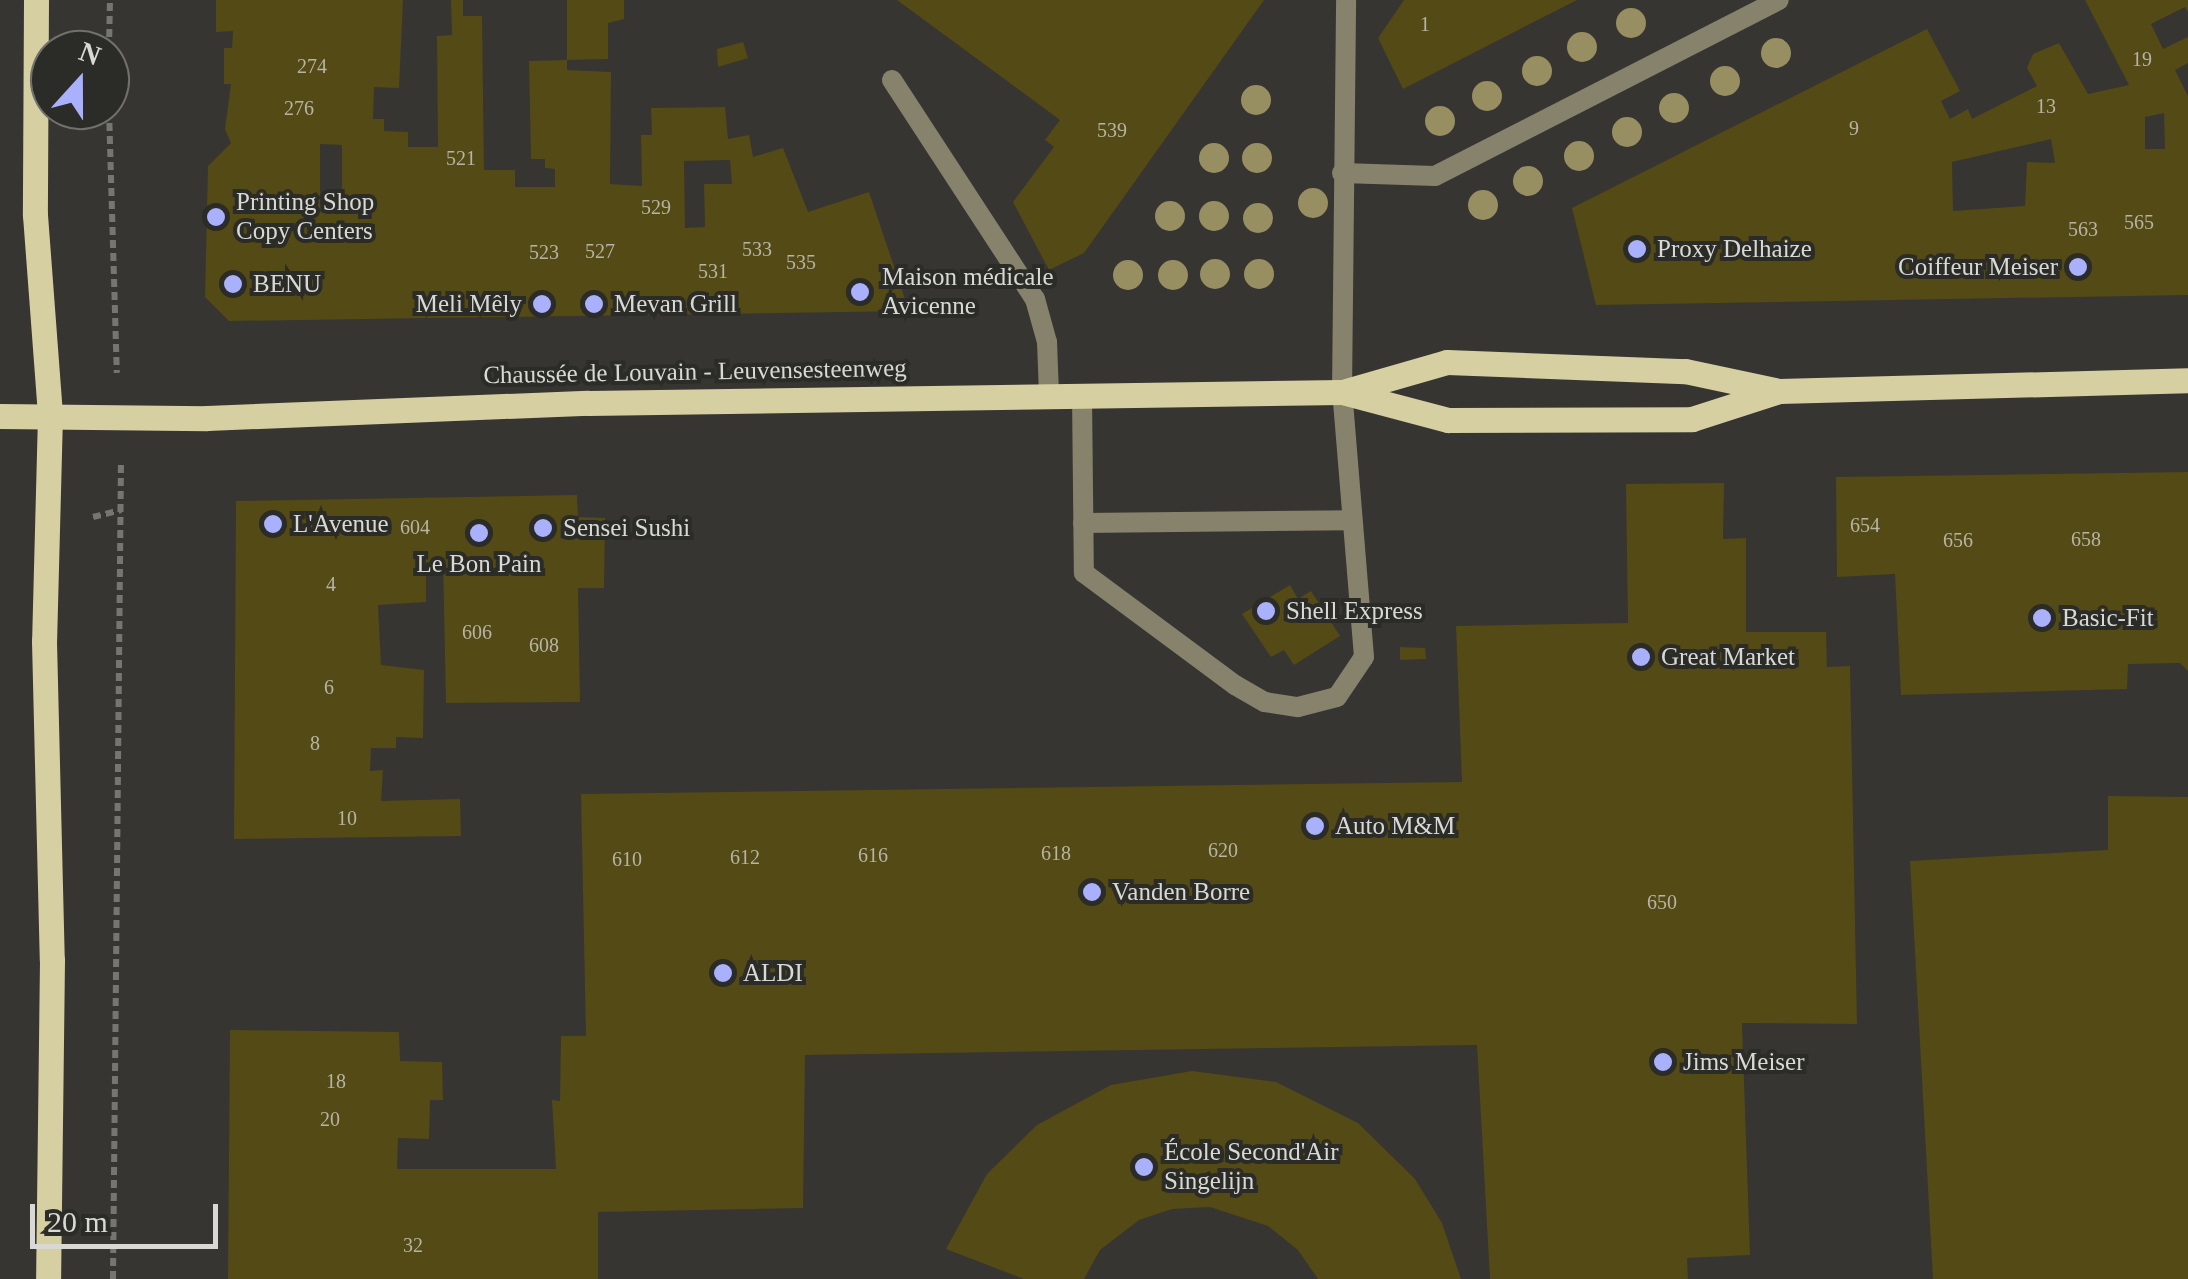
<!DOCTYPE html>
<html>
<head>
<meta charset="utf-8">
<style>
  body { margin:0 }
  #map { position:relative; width:2188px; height:1279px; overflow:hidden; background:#363531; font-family:Georgia,serif }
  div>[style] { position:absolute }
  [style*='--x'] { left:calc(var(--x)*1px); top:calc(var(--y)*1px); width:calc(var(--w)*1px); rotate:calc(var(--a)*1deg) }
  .building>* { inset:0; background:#534a15 }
  .path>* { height:6px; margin-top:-3px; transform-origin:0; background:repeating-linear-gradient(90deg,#767572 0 8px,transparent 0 13px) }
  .lane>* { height:20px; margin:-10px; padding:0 10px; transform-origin:10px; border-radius:10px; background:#86826c }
  .street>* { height:20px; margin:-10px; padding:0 10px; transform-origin:10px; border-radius:10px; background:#86826c }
  .primary>* { height:25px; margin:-12.5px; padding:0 12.5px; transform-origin:12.5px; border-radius:12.5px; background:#d6cfa1 }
  .trees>* { width:30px; height:30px; margin:-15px; border-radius:50%; background:#978f61 }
  .dots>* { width:28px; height:28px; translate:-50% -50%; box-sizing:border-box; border:5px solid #2b2b27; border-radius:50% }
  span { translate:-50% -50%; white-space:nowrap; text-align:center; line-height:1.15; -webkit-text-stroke:8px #2b2b27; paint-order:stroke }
  .number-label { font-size:20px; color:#b7b4a5 }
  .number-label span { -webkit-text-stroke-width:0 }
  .poi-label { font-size:25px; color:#d8d8d5 }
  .left { translate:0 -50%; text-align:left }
  .right { translate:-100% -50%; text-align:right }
  .street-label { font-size:25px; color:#d8d8d5 }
  .north { position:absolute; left:30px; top:30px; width:100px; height:100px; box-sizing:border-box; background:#2b2b27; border:2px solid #70706d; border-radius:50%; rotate:21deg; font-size:28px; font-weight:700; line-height:40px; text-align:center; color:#d8d8d5 }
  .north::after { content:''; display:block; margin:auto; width:35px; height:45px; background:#a9b0fc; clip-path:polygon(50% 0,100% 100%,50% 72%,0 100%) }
  .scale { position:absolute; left:30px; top:1204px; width:188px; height:45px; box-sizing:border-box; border:5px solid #d8d8d5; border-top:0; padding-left:12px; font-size:30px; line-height:35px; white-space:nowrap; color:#d8d8d5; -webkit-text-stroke:8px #2b2b27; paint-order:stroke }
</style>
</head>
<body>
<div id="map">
  <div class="building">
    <div style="clip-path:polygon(evenodd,216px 0,403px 0,399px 88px,374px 87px,373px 119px,384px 119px,384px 131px,408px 132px,408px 147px,438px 147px,437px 36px,452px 35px,451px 0,463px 0,463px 16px,482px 16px,484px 170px,515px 170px,515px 187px,555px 187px,555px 169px,545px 168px,545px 159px,531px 159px,529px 61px,567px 60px,567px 70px,611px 72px,610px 184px,642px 186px,641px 135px,652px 135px,651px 108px,725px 107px,728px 139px,749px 135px,753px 157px,783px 148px,808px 212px,869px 192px,909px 311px,229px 321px,205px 297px,208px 166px,231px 143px,225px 129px,231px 84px,224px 84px,224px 48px,232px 48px,233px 31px,216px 32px,216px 0,320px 144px,342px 145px,342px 203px,320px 205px,320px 144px,216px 0,730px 160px,732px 184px,704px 184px,705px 227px,685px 228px,684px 161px,730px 160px)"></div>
    <div style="clip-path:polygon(567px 0,624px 0,624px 19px,608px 23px,608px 59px,567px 60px)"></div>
    <div style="clip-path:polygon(897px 0,1264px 0,1084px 253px,1049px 270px,1013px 202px,1054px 147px,1045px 140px,1060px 120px)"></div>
    <div style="clip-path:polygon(1404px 0,1577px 0,1403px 89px,1378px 38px)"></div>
    <div style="clip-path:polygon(evenodd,2085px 0,2188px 0,2188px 12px,2185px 7px,2151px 24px,2163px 49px,2188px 37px,2188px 63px,2175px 70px,2188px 96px,2188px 295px,1596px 305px,1572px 208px,1927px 29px,1960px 91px,1941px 101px,1950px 119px,1968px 109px,1972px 119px,2037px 86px,2027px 68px,2033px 54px,2059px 43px,2088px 94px,2129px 85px,2085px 0,2164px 113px,2165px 149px,2145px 149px,2145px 117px,2164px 113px,2085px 0,2051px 139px,2055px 163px,2027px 162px,2025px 206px,1953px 211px,1952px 162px,2051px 139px)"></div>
    <div style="clip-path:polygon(743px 42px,748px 58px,718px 67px,717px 49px)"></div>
    <div style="clip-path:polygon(2188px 472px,2188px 671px,2180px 663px,2128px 664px,2127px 689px,1901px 695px,1895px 574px,1837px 577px,1836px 477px)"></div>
    <div style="clip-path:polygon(1724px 483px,1723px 539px,1746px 538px,1746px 632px,1826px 632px,1827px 667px,1850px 666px,1857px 1024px,1742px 1023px,1750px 1255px,1687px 1258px,1688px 1279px,1490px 1279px,1477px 1045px,805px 1055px,803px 1208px,598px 1212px,598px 1279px,228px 1279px,230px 1030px,399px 1032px,400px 1061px,442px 1062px,443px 1100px,430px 1100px,429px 1139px,398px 1138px,397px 1169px,556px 1169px,552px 1100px,560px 1101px,561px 1036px,586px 1036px,581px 794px,1462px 782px,1456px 626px,1628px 623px,1626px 484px)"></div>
    <div style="clip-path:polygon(577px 495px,578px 517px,605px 518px,604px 588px,578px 588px,580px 702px,446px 703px,443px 562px,426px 562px,426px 602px,378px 605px,381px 665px,424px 670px,423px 738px,396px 737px,396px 748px,371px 748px,370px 771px,383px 770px,381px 801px,460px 799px,461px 836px,234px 839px,236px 501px)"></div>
    <div style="clip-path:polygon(1290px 585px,1298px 599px,1311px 591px,1340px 636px,1294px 665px,1284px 650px,1271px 657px,1242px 614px)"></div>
    <div style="clip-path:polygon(1400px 647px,1425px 648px,1426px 659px,1400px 660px)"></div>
    <div style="clip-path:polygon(2108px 796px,2188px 797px,2188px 1279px,1933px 1279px,1910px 861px,2108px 850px)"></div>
    <div style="clip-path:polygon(1192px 1071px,1276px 1082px,1358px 1123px,1415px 1179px,1442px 1223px,1461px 1279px,1318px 1279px,1298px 1250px,1268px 1226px,1210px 1207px,1172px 1209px,1139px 1220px,1100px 1250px,1084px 1279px,1024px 1279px,946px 1249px,987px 1174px,1037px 1125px,1111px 1085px)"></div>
  </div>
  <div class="path">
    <div style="--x:109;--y:50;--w:50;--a:-88.9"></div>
    <div style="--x:109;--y:110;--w:263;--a:88.3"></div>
    <div style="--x:93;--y:517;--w:29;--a:-14"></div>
    <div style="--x:113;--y:1279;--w:818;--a:-89.44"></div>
  </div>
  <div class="lane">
    <div style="--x:892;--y:80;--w:262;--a:56.9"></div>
    <div style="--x:1035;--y:299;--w:45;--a:74.4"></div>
    <div style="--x:1047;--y:342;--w:53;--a:87.8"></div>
    <div style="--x:1082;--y:394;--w:179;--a:89.4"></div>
    <div style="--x:1084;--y:573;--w:188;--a:36.6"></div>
    <div style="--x:1235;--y:685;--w:34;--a:30"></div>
    <div style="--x:1265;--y:702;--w:33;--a:9"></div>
    <div style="--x:1298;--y:707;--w:40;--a:-14.4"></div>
    <div style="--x:1337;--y:697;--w:48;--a:-56"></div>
    <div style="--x:1364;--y:657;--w:266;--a:-94.7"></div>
    <div style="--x:1083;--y:523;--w:269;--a:-0.6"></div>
  </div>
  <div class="street">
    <div style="--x:1342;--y:173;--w:93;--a:1.8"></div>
    <div style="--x:1435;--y:176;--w:386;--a:-27.1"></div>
    <div style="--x:1342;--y:392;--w:392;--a:-89.4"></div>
  </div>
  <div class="primary">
    <div style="--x:36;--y:0;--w:215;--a:90.3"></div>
    <div style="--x:35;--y:215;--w:201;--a:85.7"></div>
    <div style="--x:50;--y:415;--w:226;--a:91.5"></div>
    <div style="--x:44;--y:641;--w:319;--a:88.6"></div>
    <div style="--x:52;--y:960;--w:319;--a:90.7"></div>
    <div style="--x:1346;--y:391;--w:105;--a:-16"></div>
    <div style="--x:1447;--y:362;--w:238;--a:2.2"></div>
    <div style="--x:1685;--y:371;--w:96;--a:12"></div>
    <div style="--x:0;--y:416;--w:207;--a:0.6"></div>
    <div style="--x:207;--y:418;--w:381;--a:-2.3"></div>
    <div style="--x:588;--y:403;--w:754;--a:-0.84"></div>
    <div style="--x:1342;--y:392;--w:110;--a:14.8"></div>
    <div style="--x:1448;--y:420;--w:244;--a:-0.2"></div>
    <div style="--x:1692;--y:419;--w:91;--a:-17.8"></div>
    <div style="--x:1779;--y:391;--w:409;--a:-1.5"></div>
  </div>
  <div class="trees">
    <div style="left:1631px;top:23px"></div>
    <div style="left:1582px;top:47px"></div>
    <div style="left:1776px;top:53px"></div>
    <div style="left:1537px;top:71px"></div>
    <div style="left:1725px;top:81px"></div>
    <div style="left:1487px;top:96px"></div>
    <div style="left:1256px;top:100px"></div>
    <div style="left:1674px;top:108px"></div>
    <div style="left:1440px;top:121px"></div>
    <div style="left:1627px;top:132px"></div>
    <div style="left:1579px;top:156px"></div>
    <div style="left:1214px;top:158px"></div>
    <div style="left:1257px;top:158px"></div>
    <div style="left:1528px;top:181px"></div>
    <div style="left:1313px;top:203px"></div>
    <div style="left:1483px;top:205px"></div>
    <div style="left:1170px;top:216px"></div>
    <div style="left:1214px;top:216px"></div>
    <div style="left:1258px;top:218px"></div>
    <div style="left:1215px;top:274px"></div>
    <div style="left:1259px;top:274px"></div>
    <div style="left:1128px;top:275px"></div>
    <div style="left:1173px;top:275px"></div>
  </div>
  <div class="dots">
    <div style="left:216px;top:217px;background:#a9b0fc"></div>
    <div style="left:1637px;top:249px;background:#a9b0fc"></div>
    <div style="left:2078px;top:267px;background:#a9b0fc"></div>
    <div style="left:233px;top:284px;background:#a9b0fc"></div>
    <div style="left:860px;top:292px;background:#a9b0fc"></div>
    <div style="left:542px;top:304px;background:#a9b0fc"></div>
    <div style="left:594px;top:304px;background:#a9b0fc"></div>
    <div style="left:273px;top:524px;background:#a9b0fc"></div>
    <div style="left:543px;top:528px;background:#a9b0fc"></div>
    <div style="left:479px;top:533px;background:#a9b0fc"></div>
    <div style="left:1266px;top:611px;background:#a9b0fc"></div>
    <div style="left:2042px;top:618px;background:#a9b0fc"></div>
    <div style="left:1641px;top:657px;background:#a9b0fc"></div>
    <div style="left:1315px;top:826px;background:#a9b0fc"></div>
    <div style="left:1092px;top:892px;background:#a9b0fc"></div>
    <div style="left:723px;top:973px;background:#a9b0fc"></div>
    <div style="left:1663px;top:1062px;background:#a9b0fc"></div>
    <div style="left:1144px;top:1167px;background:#a9b0fc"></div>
  </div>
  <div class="number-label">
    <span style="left:1425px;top:24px">1</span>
    <span style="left:2142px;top:59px">19</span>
    <span style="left:312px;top:66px">274</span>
    <span style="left:2046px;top:106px">13</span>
    <span style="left:299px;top:108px">276</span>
    <span style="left:1854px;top:128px">9</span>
    <span style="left:1112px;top:130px">539</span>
    <span style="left:461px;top:158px">521</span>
    <span style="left:656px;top:207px">529</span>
    <span style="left:2139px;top:222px">565</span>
    <span style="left:2083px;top:229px">563</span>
    <span style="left:757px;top:249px">533</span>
    <span style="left:600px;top:251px">527</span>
    <span style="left:544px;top:252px">523</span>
    <span style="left:801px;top:262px">535</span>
    <span style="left:713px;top:271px">531</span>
    <span style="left:1865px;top:525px">654</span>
    <span style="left:415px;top:527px">604</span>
    <span style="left:2086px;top:539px">658</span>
    <span style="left:1958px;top:540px">656</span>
    <span style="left:331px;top:584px">4</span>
    <span style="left:477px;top:632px">606</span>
    <span style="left:544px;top:645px">608</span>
    <span style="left:329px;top:687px">6</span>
    <span style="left:315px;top:743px">8</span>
    <span style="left:347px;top:818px">10</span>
    <span style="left:1223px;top:850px">620</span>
    <span style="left:1056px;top:853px">618</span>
    <span style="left:873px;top:855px">616</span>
    <span style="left:745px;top:857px">612</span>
    <span style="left:627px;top:859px">610</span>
    <span style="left:1662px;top:902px">650</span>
    <span style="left:336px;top:1081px">18</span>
    <span style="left:330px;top:1119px">20</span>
    <span style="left:413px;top:1245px">32</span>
  </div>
  <div class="poi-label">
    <span class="left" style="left:236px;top:217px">Printing Shop<br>Copy Centers</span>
    <span class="left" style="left:1657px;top:249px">Proxy Delhaize</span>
    <span class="right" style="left:2058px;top:267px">Coiffeur Meiser</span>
    <span class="left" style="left:882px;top:292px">Maison médicale<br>Avicenne</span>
    <span class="left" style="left:253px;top:284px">BENU</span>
    <span class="right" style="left:522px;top:304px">Meli Mêly</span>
    <span class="left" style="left:614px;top:304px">Mevan Grill</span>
    <span class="left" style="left:293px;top:524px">L'Avenue</span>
    <span class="left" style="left:563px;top:528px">Sensei Sushi</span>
    <span style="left:479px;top:564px">Le Bon Pain</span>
    <span class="left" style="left:1286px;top:611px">Shell Express</span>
    <span class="left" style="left:2062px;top:618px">Basic-Fit</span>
    <span class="left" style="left:1661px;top:657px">Great Market</span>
    <span class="left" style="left:1335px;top:826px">Auto M&amp;M</span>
    <span class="left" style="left:1112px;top:892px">Vanden Borre</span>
    <span class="left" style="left:743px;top:973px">ALDI</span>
    <span class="left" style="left:1683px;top:1062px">Jims Meiser</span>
    <span class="left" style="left:1164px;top:1167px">École Second'Air<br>Singelijn</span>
  </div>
  <div class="street-label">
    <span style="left:695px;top:372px;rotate:-1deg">Chaussée de Louvain - Leuvensesteenweg</span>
  </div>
  <div class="north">N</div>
  <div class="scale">20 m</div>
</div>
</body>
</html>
